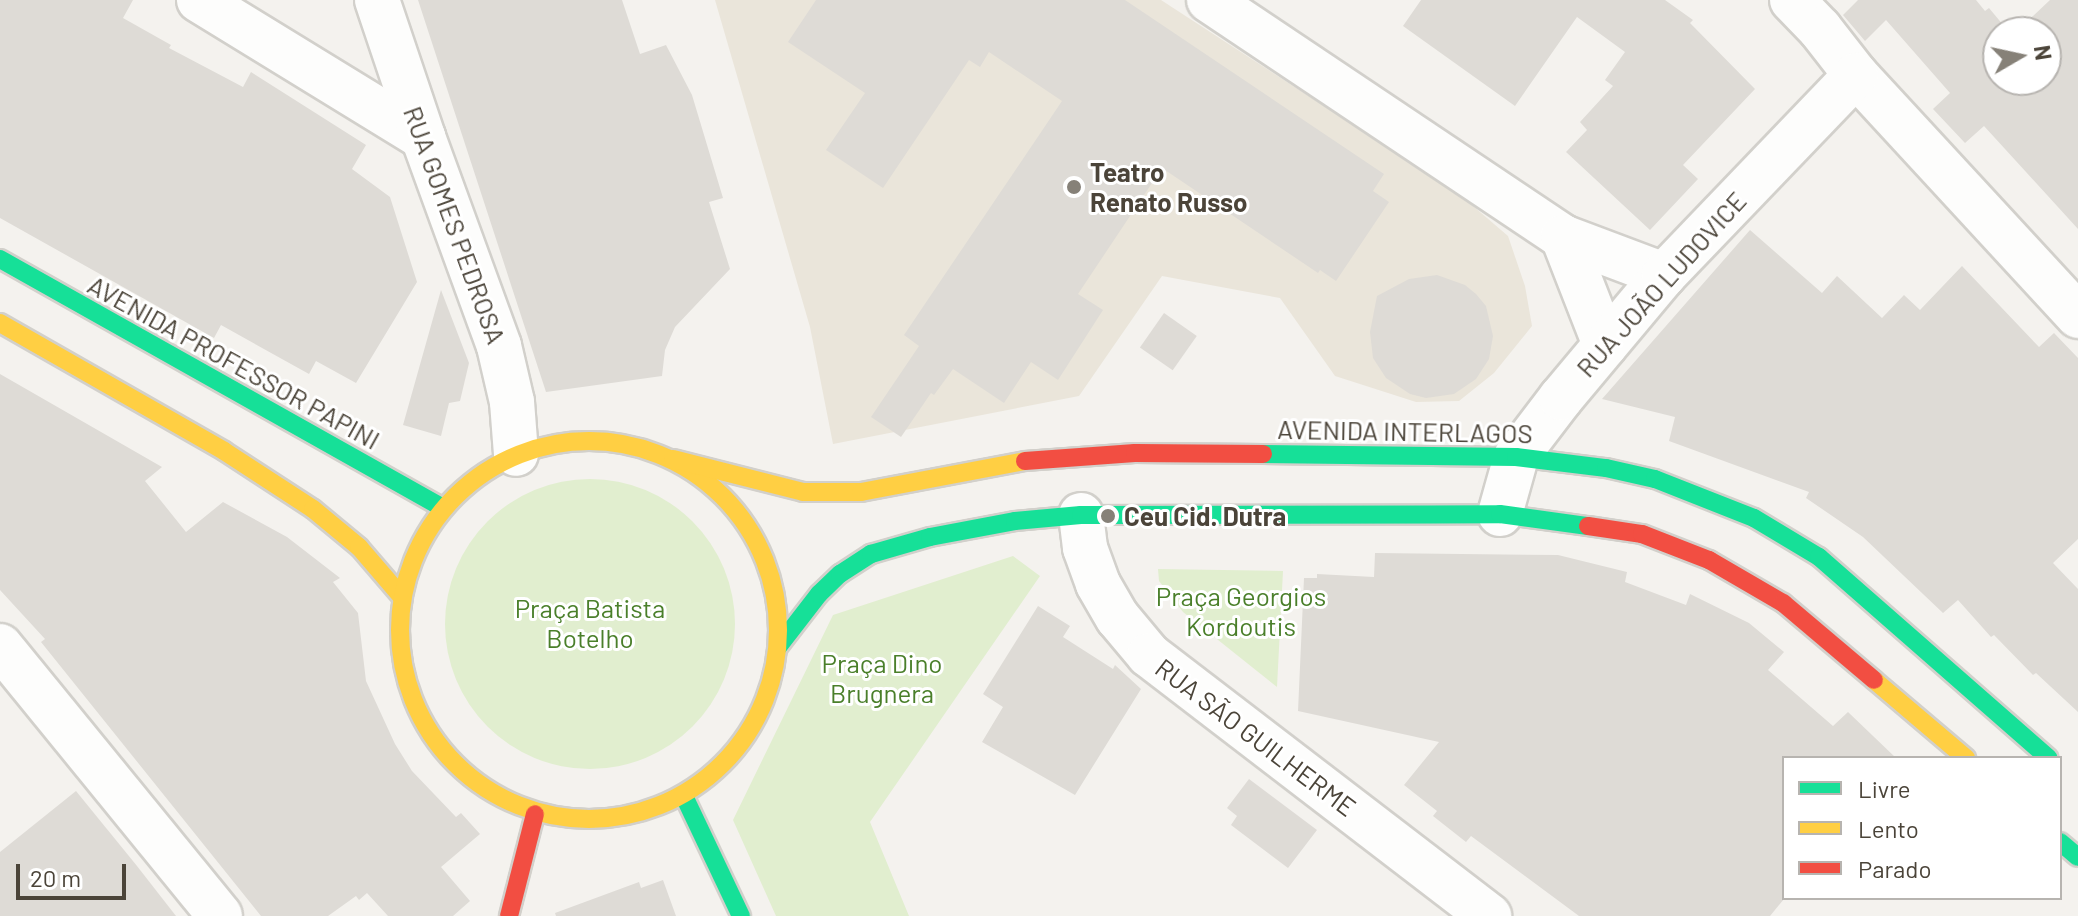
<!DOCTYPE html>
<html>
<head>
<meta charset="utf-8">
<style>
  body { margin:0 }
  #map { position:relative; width:2078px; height:916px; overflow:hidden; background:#f4f2ee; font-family:Barlow,sans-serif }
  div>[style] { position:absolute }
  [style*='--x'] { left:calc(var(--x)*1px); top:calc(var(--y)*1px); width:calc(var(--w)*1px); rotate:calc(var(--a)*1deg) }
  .education>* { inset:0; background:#eae5da }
  .green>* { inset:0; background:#e1eecf }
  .round { border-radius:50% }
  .building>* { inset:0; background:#dedbd6; transform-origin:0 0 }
  .roads { filter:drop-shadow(2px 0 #d2d0cb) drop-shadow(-2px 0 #d2d0cb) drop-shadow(0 2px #d2d0cb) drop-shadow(0 -2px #d2d0cb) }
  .street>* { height:44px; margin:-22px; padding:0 22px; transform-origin:22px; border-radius:22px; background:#fdfdfc }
  .fast>* { height:18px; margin:-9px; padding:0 9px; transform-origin:9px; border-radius:9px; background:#16e098 }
  .slow>* { height:18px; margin:-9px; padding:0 9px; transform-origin:9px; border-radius:9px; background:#ffcf43 }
  .slow>.ring { margin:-9px; padding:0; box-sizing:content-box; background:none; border:18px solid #ffcf43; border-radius:50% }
  .jam>* { height:18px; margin:-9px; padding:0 9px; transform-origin:9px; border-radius:9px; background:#f24e42 }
  .dots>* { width:22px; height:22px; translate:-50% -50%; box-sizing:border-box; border:4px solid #fff; border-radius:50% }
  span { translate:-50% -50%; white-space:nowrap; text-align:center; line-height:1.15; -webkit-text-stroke:6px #fff; paint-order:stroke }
  .poi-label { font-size:26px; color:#4b4439; font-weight:700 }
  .left { translate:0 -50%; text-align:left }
  .street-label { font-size:26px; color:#4b4439 }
  .park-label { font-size:26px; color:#4a7f2a }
  .legend { position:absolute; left:1782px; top:756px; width:280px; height:144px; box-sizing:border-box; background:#fff; border:2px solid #b7b4b0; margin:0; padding:10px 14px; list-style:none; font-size:24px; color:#4b4439 }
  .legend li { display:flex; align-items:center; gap:16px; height:40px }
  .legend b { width:40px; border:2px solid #b7b4b0 }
  .north { position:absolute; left:1982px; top:16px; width:80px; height:80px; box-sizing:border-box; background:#fff; border:2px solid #b7b4b0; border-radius:50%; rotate:81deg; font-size:22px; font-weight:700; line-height:32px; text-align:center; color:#4b4439 }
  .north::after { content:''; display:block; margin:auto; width:28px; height:36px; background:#868178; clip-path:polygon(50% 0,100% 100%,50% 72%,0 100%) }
  .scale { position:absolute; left:16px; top:864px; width:110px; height:36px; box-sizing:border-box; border:4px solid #4b4439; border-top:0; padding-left:10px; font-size:24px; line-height:28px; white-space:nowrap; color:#4b4439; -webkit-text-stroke:6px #fff; paint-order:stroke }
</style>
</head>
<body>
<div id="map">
  <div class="education">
    <div style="clip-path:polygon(715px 0,1161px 0,1459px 194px,1508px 236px,1525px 286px,1532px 326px,1494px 373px,1459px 401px,1416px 402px,1335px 376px,1280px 298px,1162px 276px,1079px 396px,833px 444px,810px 327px)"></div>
  </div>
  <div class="green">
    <div class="round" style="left:445px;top:479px;width:290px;height:290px"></div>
    <div style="clip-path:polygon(1013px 556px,1040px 576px,870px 822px,909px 916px,776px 916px,733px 820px,833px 615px)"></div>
    <div style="clip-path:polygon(1158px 569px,1283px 571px,1277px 687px,1183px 612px,1159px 581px)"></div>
  </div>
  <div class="building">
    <div style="clip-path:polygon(0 0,133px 0,123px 18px,171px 45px,169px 48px,243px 87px,251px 72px,366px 145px,352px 169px,390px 197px,417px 282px,356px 383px,316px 361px,309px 374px,221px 325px,214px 338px,0 218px)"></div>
    <div style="clip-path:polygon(418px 0,622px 0,640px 54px,666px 45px,692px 95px,723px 198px,709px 202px,730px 269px,675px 327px,665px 350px,662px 376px,546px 392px)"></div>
    <div style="clip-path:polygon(816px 0,1125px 0,1384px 174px,1373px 191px,1389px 202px,1336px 281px,1320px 270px,1318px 273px,1162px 168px,1078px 294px,1103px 310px,1058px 380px,1031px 362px,1004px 403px,953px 369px,934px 395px,931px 393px,901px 437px,871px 417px,919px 346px,904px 335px,1062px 101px,989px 52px,980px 67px,969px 60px,883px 188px,826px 150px,865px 93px,788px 42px)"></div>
    <div style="clip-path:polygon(1421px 0,1665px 0,1693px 20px,1690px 23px,1755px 89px,1683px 165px,1698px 179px,1650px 230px,1566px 152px,1587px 130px,1580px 122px,1613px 86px,1605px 80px,1625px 52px,1577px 17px,1515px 106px,1403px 26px)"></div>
    <div style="clip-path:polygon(1858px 0,1976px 0,1985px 11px,1989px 8px,2009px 32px,1998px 32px,1998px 80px,2046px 80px,2046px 32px,2016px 32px,2050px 0,2078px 0,2078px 229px,1984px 126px,1965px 143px,1933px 109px,1950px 93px,1886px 20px,1865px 41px,1843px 15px)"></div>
    <div style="clip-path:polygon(1750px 230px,1822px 293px,1837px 276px,1882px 318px,1904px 295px,1920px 310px,1962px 266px,2039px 347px,2054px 333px,2078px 358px,2078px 539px,2053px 563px,2078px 589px,2078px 712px,2036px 673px,2033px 675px,1994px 635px,1991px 637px,1958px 600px,1943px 613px,1863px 537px,1806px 498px,1809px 492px,1669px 441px,1675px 417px,1602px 399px)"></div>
    <div style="clip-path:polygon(1437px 275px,1465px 285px,1476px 294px,1486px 306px,1493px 336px,1489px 359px,1476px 379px,1454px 394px,1426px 398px,1410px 394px,1386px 378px,1373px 358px,1370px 332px,1377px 296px,1409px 279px)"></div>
    <div style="clip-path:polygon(441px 290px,469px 363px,460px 401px,449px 403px,441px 436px,403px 425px)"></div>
    <div style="left:1164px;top:313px;width:40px;height:42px;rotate:35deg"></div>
    <div style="clip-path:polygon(0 374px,162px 467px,145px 481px,186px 532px,223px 502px,287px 537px,340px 578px,333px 582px,358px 613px,366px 681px,395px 744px,412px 771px,456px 817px,461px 813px,480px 834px,441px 867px,470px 901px,453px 916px,388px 916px,367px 893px,359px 900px,356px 896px,328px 916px,261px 916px,41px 642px,45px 639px,0 590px)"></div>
    <div style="clip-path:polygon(1375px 553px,1558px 555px,1627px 572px,1625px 582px,1686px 605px,1690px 594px,1749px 623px,1784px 652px,1768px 670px,1833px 726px,1848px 712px,1896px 758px,1784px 758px,1784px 899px,1770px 916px,1579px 916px,1471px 836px,1466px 842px,1433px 816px,1437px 811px,1404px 785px,1439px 742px,1298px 711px,1304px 578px,1317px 578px,1317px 574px,1374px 577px)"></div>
    <div style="clip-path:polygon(1038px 606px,1070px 626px,1063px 637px,1113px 669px,1115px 665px,1141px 689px,1075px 795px,982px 742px,1003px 707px,983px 694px)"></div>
    <div style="clip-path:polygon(1249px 779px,1317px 830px,1288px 868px,1231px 825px,1237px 816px,1227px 808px)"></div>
    <div style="clip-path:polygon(76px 791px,137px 866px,176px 916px,0 916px,0 852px)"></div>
    <div style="clip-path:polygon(663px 880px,676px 916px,556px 916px,555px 913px,639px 882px,641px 888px)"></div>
  </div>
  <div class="roads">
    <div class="street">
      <div style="--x:199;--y:0;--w:263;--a:31.5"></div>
      <div style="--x:377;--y:0;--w:145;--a:71.4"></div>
      <div style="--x:423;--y:137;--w:222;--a:70"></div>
      <div style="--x:499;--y:346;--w:57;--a:76.9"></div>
      <div style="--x:512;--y:402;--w:52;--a:85.6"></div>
      <div style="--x:1209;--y:0;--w:426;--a:33.8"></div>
      <div style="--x:1563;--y:237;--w:108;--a:20.6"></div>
      <div style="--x:1792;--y:0;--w:40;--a:46"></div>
      <div style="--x:1820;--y:29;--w:58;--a:52"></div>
      <div style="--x:1856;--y:75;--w:328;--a:47.3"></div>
      <div style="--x:1563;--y:237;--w:116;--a:68.7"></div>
      <div style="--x:1500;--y:514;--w:59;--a:-74.3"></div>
      <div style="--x:1516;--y:457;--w:74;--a:-52.7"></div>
      <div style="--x:1561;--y:398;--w:160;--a:-50.1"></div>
      <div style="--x:1664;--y:275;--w:277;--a:-46.2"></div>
      <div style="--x:1081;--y:515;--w:33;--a:83"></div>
      <div style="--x:1085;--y:548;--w:38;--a:70"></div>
      <div style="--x:1098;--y:584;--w:39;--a:60"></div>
      <div style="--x:1118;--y:618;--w:48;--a:50"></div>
      <div style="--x:1149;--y:655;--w:429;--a:37.5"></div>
      <div style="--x:0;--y:646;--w:348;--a:50.8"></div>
    </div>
    <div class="fast">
      <div style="--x:0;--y:259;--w:508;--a:29.34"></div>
      <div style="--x:1263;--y:454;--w:253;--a:0.7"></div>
      <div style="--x:1516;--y:457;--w:91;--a:7"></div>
      <div style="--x:1606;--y:468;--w:50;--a:12.7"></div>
      <div style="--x:1655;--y:479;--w:106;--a:21.5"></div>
      <div style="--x:1754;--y:518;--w:76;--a:31"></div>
      <div style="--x:1819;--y:557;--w:305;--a:41.2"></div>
      <div style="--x:778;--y:647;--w:67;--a:-52.3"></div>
      <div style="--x:819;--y:594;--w:29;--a:-44"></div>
      <div style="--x:840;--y:574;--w:37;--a:-33"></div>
      <div style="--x:871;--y:554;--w:61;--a:-16.1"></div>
      <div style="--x:930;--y:537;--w:86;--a:-10.7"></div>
      <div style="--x:1015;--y:521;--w:66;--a:-5.2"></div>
      <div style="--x:1081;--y:515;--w:419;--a:-0.1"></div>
      <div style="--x:1500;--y:514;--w:89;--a:7.8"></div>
      <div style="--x:684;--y:796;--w:133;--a:64.6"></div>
      <div style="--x:2060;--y:842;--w:23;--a:40"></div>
    </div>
    <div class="slow">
      <div style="--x:0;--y:323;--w:258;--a:29.7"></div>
      <div style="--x:224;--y:451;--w:106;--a:33.1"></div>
      <div style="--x:313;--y:509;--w:60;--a:39.6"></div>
      <div style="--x:359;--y:547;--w:66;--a:49.3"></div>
      <div class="ring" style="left:400px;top:441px;width:360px;height:360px"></div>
      <div style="--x:673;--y:459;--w:134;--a:14.2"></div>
      <div style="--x:803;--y:492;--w:58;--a:0"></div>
      <div style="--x:861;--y:492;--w:167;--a:-10.7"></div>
      <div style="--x:1874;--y:680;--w:121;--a:40.3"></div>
    </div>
    <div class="jam">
      <div style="--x:1025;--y:461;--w:110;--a:-4.2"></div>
      <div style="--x:1135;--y:453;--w:128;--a:0.4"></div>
      <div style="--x:1588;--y:526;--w:55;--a:8.4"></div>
      <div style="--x:1642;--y:534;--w:72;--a:21.2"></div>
      <div style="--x:1709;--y:560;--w:86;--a:30.2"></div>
      <div style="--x:1783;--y:603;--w:119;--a:40.2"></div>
      <div style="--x:509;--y:916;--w:105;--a:-75.7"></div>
    </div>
  </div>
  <div class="dots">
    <div style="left:1074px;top:187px;background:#868178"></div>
    <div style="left:1108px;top:516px;background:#868178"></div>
  </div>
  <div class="poi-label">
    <span class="left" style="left:1090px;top:187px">Teatro<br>Renato Russo</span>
    <span class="left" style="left:1124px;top:516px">Ceu Cid. Dutra</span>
  </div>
  <div class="street-label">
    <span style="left:455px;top:225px;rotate:70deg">RUA GOMES PEDROSA</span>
    <span style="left:1661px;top:284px;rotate:-48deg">RUA JOÃO LUDOVICE</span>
    <span style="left:234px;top:362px;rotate:29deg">AVENIDA PROFESSOR PAPINI</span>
    <span style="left:1405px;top:431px;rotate:1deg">AVENIDA INTERLAGOS</span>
    <span style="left:1256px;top:737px;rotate:37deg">RUA SÃO GUILHERME</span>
  </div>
  <div class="park-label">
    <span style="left:1241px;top:611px">Praça Georgios<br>Kordoutis</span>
    <span style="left:590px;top:623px">Praça Batista<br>Botelho</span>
    <span style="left:882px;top:678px">Praça Dino<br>Brugnera</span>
  </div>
  <ul class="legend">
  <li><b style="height:10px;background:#16e098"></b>Livre</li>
  <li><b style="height:10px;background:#ffcf43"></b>Lento</li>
  <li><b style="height:10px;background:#f24e42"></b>Parado</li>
  </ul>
  <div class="north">N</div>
  <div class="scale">20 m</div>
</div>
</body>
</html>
